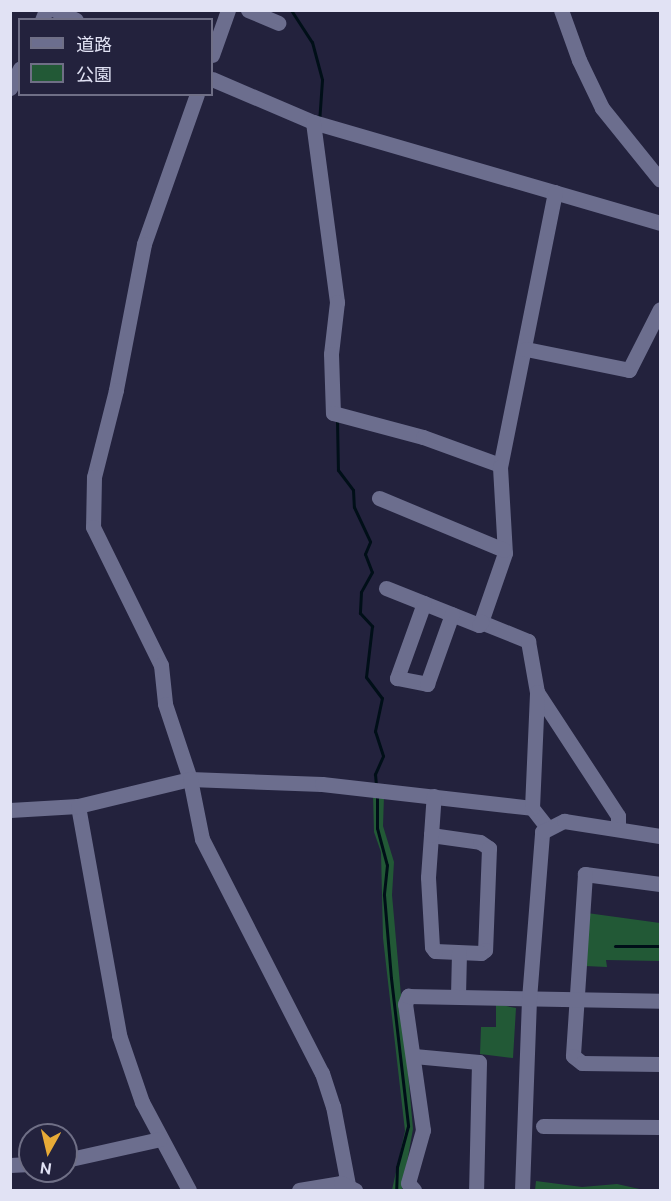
<!DOCTYPE html>
<html>
<head>
<meta charset="utf-8">
<style>
  body { margin:0 }
  #map { position:relative; width:671px; height:1201px; overflow:hidden; background:#23223d; font-family:Ubuntu,"Noto Sans JP",sans-serif }
  div>[style] { position:absolute }
  [style*='--x'] { left:calc(var(--x)*1px); top:calc(var(--y)*1px); width:calc(var(--w)*1px); rotate:calc(var(--a)*1deg) }
  .green>* { inset:0; background:#225936 }
  .stream>* { height:3px; margin:-1.5px; padding:0 1.5px; transform-origin:1.5px; border-radius:1.5px; background:#000f18 }
  .minor>* { height:15px; margin:-7.5px; padding:0 7.5px; transform-origin:7.5px; border-radius:7.5px; background:#6c6e8e }
  span { translate:-50% -50%; white-space:nowrap; text-align:center; line-height:1.15; -webkit-text-stroke:6px #23223d; paint-order:stroke }
  .frame { position:absolute; inset:0; border:12px solid #e1e2f4; pointer-events:none }
  .legend { position:absolute; left:18px; top:18px; width:195px; height:78px; box-sizing:border-box; background:#23223d; border:2px solid #6f6f86; margin:0; padding:8px 10px; list-style:none; font-size:18px; color:#e1e2f4 }
  .legend li { display:flex; align-items:center; gap:12px; height:30px }
  .legend b { width:30px; border:2px solid #6f6f86 }
  .north { position:absolute; left:18px; top:1123px; width:60px; height:60px; box-sizing:border-box; background:#23223d; border:2px solid #6f6f86; border-radius:50%; rotate:188deg; font-size:16px; font-weight:700; line-height:24px; text-align:center; color:#e1e2f4 }
  .north::after { content:''; display:block; margin:auto; width:21px; height:27px; background:#e8ab37; clip-path:polygon(50% 0,100% 100%,50% 72%,0 100%) }
</style>
</head>
<body>
<div id="map">
  <div class="green">
    <div style="clip-path:polygon(373px 794px,384px 796px,383px 826px,394px 862px,392px 895px,413px 1129px,402px 1190px,392px 1190px,405px 1131px,383px 938px,381px 852px,374px 832px)"></div>
    <div style="clip-path:polygon(587px 913px,660px 923px,660px 961px,606px 960px,607px 967px,585px 966px)"></div>
    <div style="clip-path:polygon(496px 1004px,516px 1008px,513px 1058px,480px 1054px,481px 1027px,496px 1027px)"></div>
    <div style="clip-path:polygon(536px 1181px,582px 1187px,617px 1184px,644px 1190px,535px 1190px)"></div>
  </div>
  <div class="stream">
    <div style="--x:291;--y:10;--w:38;--a:57"></div>
    <div style="--x:312;--y:42;--w:39;--a:75"></div>
    <div style="--x:322;--y:80;--w:39;--a:94"></div>
    <div style="--x:337;--y:420;--w:50;--a:88.9"></div>
    <div style="--x:338;--y:470;--w:25;--a:53"></div>
    <div style="--x:353;--y:490;--w:17;--a:87"></div>
    <div style="--x:354;--y:507;--w:38;--a:65"></div>
    <div style="--x:370;--y:542;--w:13;--a:113"></div>
    <div style="--x:365;--y:554;--w:19;--a:69"></div>
    <div style="--x:372;--y:572;--w:23;--a:119"></div>
    <div style="--x:361;--y:592;--w:21;--a:93"></div>
    <div style="--x:360;--y:613;--w:18;--a:47"></div>
    <div style="--x:372;--y:626;--w:51;--a:96.7"></div>
    <div style="--x:366;--y:677;--w:26;--a:53"></div>
    <div style="--x:382;--y:698;--w:34;--a:102"></div>
    <div style="--x:375;--y:731;--w:26;--a:72"></div>
    <div style="--x:383;--y:756;--w:20;--a:114"></div>
    <div style="--x:375;--y:774;--w:12;--a:85"></div>
    <div style="--x:377;--y:795;--w:33;--a:90"></div>
    <div style="--x:377;--y:828;--w:38;--a:75"></div>
    <div style="--x:387;--y:865;--w:30;--a:96"></div>
    <div style="--x:384;--y:895;--w:83;--a:85.2"></div>
    <div style="--x:391;--y:978;--w:149;--a:83.4"></div>
    <div style="--x:408;--y:1126;--w:42;--a:105"></div>
    <div style="--x:397;--y:1167;--w:23;--a:92"></div>
    <div style="--x:615;--y:946;--w:45;--a:0"></div>
  </div>
  <div class="minor">
    <div style="--x:55;--y:10;--w:23;--a:25"></div>
    <div style="--x:248;--y:10;--w:33;--a:23"></div>
    <div style="--x:561;--y:10;--w:53;--a:70.2"></div>
    <div style="--x:579;--y:60;--w:53;--a:64.4"></div>
    <div style="--x:602;--y:108;--w:92;--a:51.1"></div>
    <div style="--x:42;--y:20;--w:11;--a:-68"></div>
    <div style="--x:212;--y:55;--w:48;--a:-70.4"></div>
    <div style="--x:212;--y:79;--w:110;--a:23.1"></div>
    <div style="--x:313;--y:122;--w:361;--a:16.2"></div>
    <div style="--x:10;--y:88;--w:22;--a:-63"></div>
    <div style="--x:197;--y:94;--w:159;--a:109.5"></div>
    <div style="--x:144;--y:244;--w:149;--a:100.9"></div>
    <div style="--x:116;--y:390;--w:90;--a:104.2"></div>
    <div style="--x:94;--y:477;--w:50;--a:91.1"></div>
    <div style="--x:93;--y:527;--w:154;--a:63.8"></div>
    <div style="--x:161;--y:665;--w:39;--a:84"></div>
    <div style="--x:165;--y:704;--w:79;--a:71.6"></div>
    <div style="--x:190;--y:779;--w:132;--a:2.2"></div>
    <div style="--x:322;--y:784;--w:211;--a:6.5"></div>
    <div style="--x:532;--y:808;--w:24;--a:52"></div>
    <div style="--x:313;--y:122;--w:182;--a:82.4"></div>
    <div style="--x:337;--y:302;--w:52;--a:96.6"></div>
    <div style="--x:331;--y:354;--w:59;--a:88.1"></div>
    <div style="--x:333;--y:413;--w:93;--a:14.9"></div>
    <div style="--x:423;--y:437;--w:82;--a:20"></div>
    <div style="--x:555;--y:192;--w:280;--a:101.3"></div>
    <div style="--x:500;--y:467;--w:86;--a:86.7"></div>
    <div style="--x:505;--y:553;--w:73;--a:109.2"></div>
    <div style="--x:481;--y:622;--w:51;--a:22"></div>
    <div style="--x:528;--y:641;--w:52;--a:80"></div>
    <div style="--x:537;--y:692;--w:148;--a:56.8"></div>
    <div style="--x:618;--y:816;--w:13;--a:90"></div>
    <div style="--x:526;--y:349;--w:105;--a:11.5"></div>
    <div style="--x:629;--y:370;--w:68;--a:-63.1"></div>
    <div style="--x:379;--y:498;--w:135;--a:22.6"></div>
    <div style="--x:386;--y:588;--w:100;--a:21.7"></div>
    <div style="--x:479;--y:625;--w:4;--a:-56"></div>
    <div style="--x:424;--y:603;--w:80;--a:109.8"></div>
    <div style="--x:397;--y:678;--w:31;--a:11"></div>
    <div style="--x:427;--y:684;--w:74;--a:-70.3"></div>
    <div style="--x:78;--y:806;--w:233;--a:79.8"></div>
    <div style="--x:119;--y:1035;--w:71;--a:71.1"></div>
    <div style="--x:142;--y:1102;--w:100;--a:61.9"></div>
    <div style="--x:532;--y:808;--w:116;--a:-87.5"></div>
    <div style="--x:10;--y:810;--w:68;--a:-3.4"></div>
    <div style="--x:78;--y:806;--w:115;--a:-13.6"></div>
    <div style="--x:190;--y:779;--w:61;--a:78.7"></div>
    <div style="--x:202;--y:839;--w:263;--a:62.9"></div>
    <div style="--x:322;--y:1073;--w:35;--a:72"></div>
    <div style="--x:333;--y:1106;--w:80;--a:79.2"></div>
    <div style="--x:431;--y:835;--w:49;--a:8.1"></div>
    <div style="--x:480;--y:842;--w:11;--a:34"></div>
    <div style="--x:489;--y:848;--w:102;--a:92.2"></div>
    <div style="--x:485;--y:950;--w:5;--a:143"></div>
    <div style="--x:481;--y:953;--w:46;--a:-177.5"></div>
    <div style="--x:435;--y:951;--w:5;--a:-127"></div>
    <div style="--x:432;--y:947;--w:70;--a:-93.3"></div>
    <div style="--x:428;--y:877;--w:42;--a:-85.9"></div>
    <div style="--x:431;--y:835;--w:39;--a:-86"></div>
    <div style="--x:660;--y:884;--w:76;--a:-172.4"></div>
    <div style="--x:585;--y:874;--w:182;--a:93.8"></div>
    <div style="--x:573;--y:1056;--w:11;--a:38"></div>
    <div style="--x:582;--y:1063;--w:78;--a:0.7"></div>
    <div style="--x:458;--y:996;--w:43;--a:-88.7"></div>
    <div style="--x:414;--y:1056;--w:65;--a:5.3"></div>
    <div style="--x:479;--y:1062;--w:128;--a:91.3"></div>
    <div style="--x:543;--y:1126;--w:117;--a:0.5"></div>
    <div style="--x:66;--y:1160;--w:96;--a:-12.6"></div>
    <div style="--x:10;--y:1165;--w:20;--a:-3"></div>
    <div style="--x:299;--y:1190;--w:43;--a:-9.5"></div>
    <div style="--x:341;--y:1183;--w:16;--a:27"></div>
    <div style="--x:414;--y:1190;--w:9;--a:-131"></div>
    <div style="--x:408;--y:1183;--w:55;--a:-74.2"></div>
    <div style="--x:423;--y:1130;--w:127;--a:-98.1"></div>
    <div style="--x:405;--y:1004;--w:9;--a:-69"></div>
    <div style="--x:408;--y:996;--w:252;--a:1.1"></div>
    <div style="--x:522;--y:1190;--w:191;--a:-87.9"></div>
    <div style="--x:529;--y:999;--w:168;--a:-85.5"></div>
    <div style="--x:542;--y:832;--w:25;--a:-27"></div>
    <div style="--x:564;--y:821;--w:97;--a:8.9"></div>
  </div>
  <div class="frame"></div>
  <ul class="legend">
  <li><b style="height:8px;background:#6c6e8e"></b>道路</li>
  <li><b style="height:16px;background:#225936"></b>公園</li>
  </ul>
  <div class="north">N</div>
</div>
</body>
</html>
